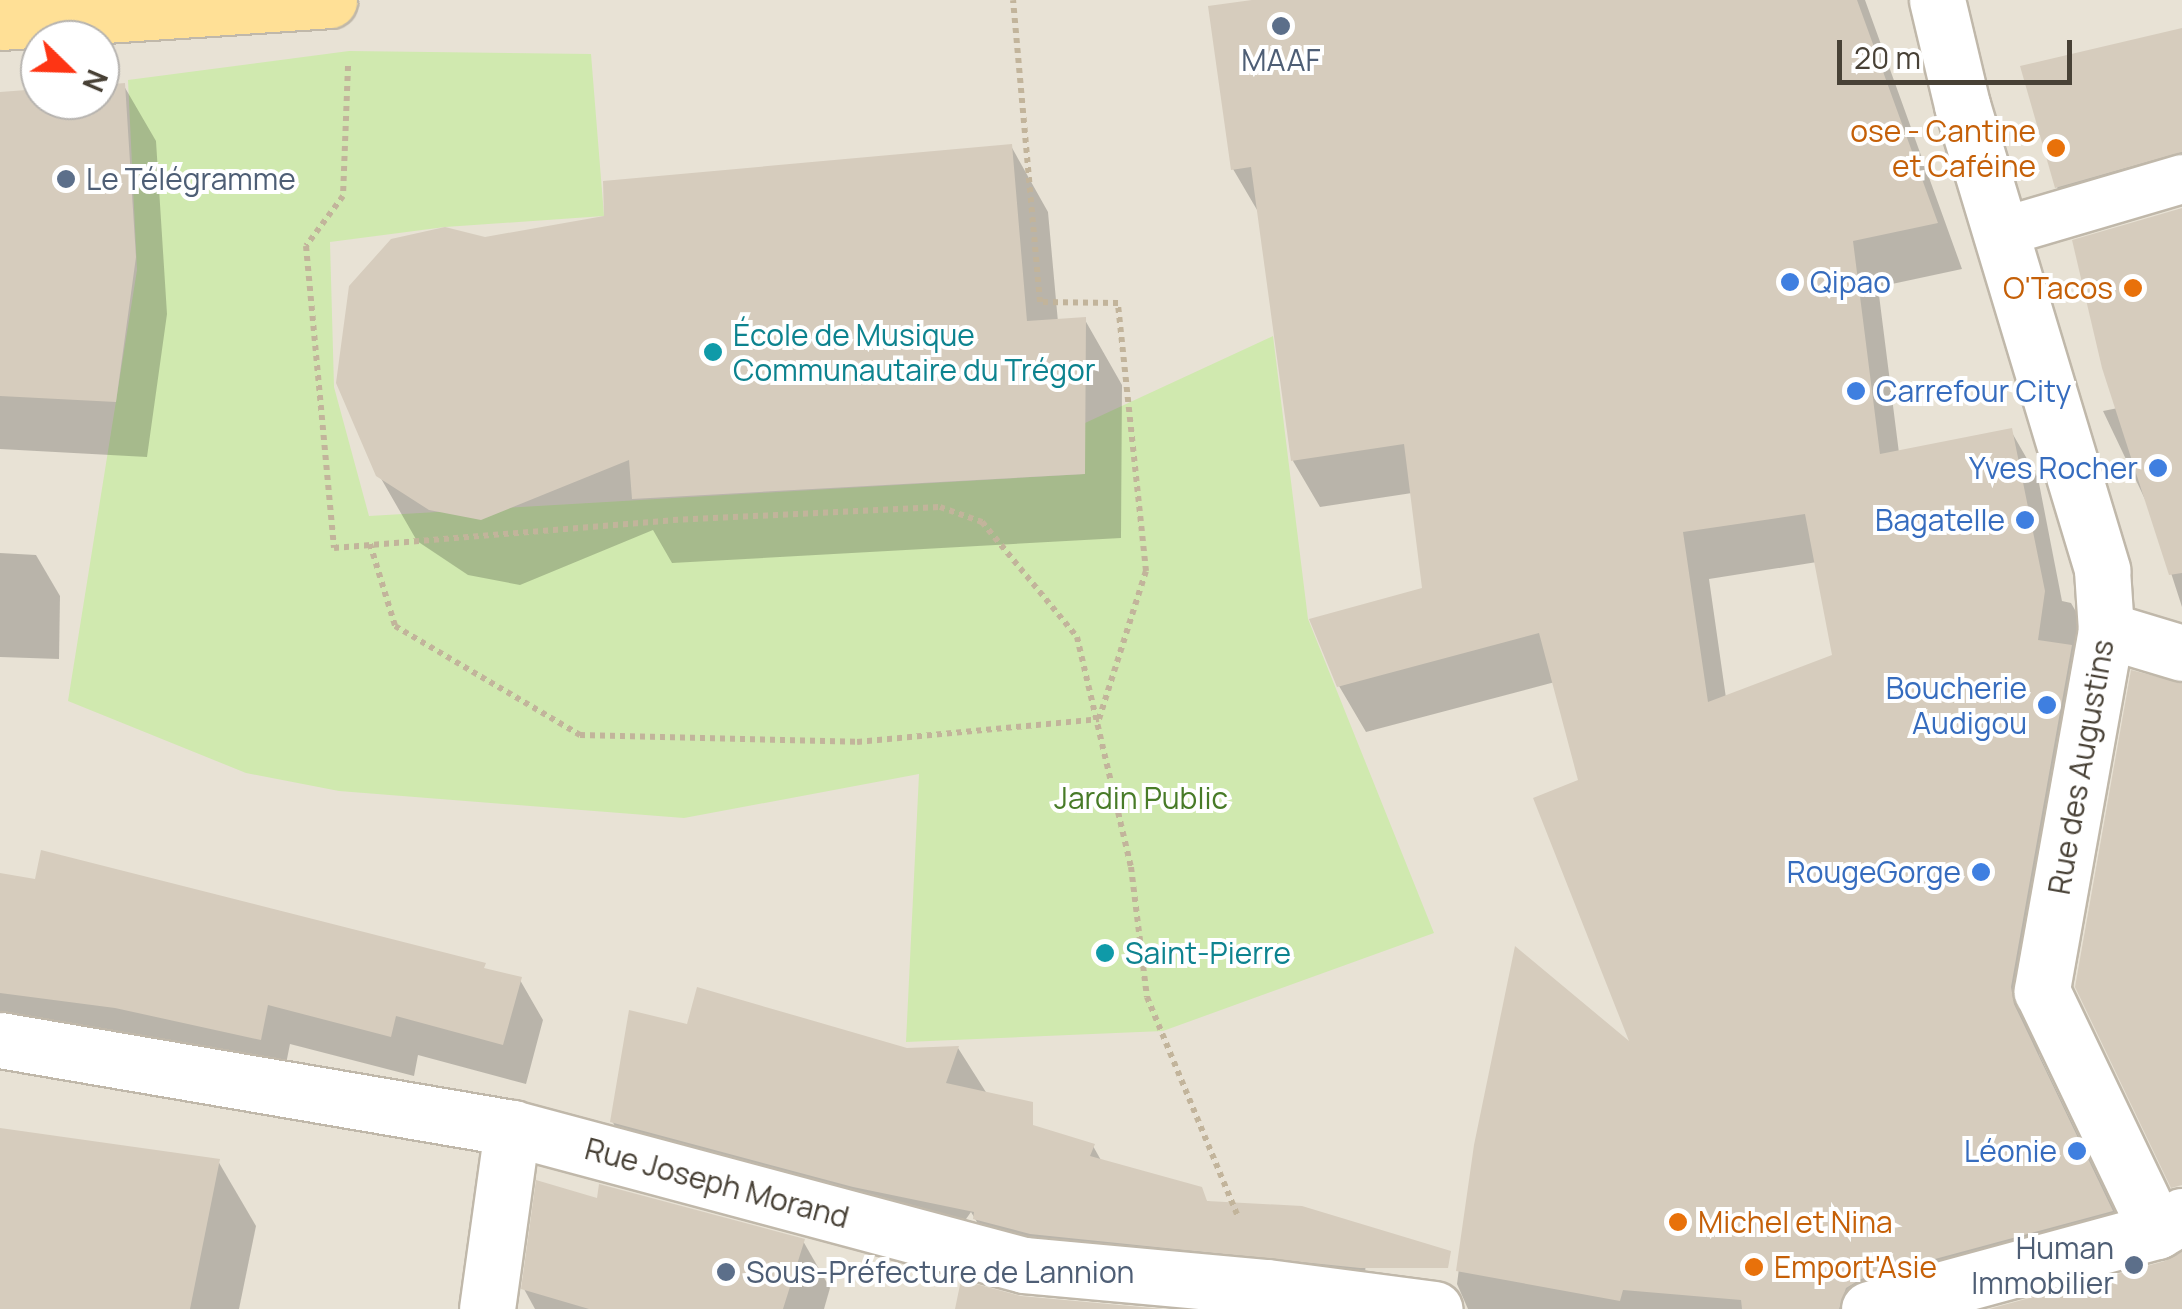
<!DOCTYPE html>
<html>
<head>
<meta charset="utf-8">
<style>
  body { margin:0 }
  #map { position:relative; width:2182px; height:1309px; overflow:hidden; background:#f4f0e8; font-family:Manrope,sans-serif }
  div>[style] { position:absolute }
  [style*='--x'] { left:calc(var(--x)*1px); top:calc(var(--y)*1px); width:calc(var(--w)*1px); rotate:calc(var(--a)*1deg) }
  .residential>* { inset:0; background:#e8e2d5 }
  .green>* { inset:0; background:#d0e9af }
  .shadow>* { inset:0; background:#0003 }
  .building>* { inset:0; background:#d6ccbd }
  .path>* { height:6px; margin-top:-3px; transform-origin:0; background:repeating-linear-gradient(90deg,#c2b49b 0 5px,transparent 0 10px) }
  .roads { filter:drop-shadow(2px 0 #c0b8aa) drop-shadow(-2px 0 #c0b8aa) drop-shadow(0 2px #c0b8aa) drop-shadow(0 -2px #c0b8aa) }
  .service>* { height:48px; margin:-24px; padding:0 24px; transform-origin:24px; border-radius:24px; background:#fff }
  .pedestrian>* { height:55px; margin:-27.5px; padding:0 27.5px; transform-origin:27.5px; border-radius:27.5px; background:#fff }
  .minor>* { height:55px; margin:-27.5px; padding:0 27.5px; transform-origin:27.5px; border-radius:27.5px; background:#fff }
  .primary>* { height:55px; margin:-27.5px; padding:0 27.5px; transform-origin:27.5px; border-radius:27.5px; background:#ffe096 }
  .dots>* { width:28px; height:28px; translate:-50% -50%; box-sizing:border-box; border:5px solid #fff; border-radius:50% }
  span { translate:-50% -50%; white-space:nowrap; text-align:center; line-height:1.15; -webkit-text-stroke:8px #fff; paint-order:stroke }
  .service-label { font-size:30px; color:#4e5e75 }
  .left { translate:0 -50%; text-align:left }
  .right { translate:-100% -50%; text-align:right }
  .food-label { font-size:30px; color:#c56008 }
  .shop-label { font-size:30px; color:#366cbe }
  .culture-label { font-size:30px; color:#0d838f }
  .street-label { font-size:30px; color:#484136 }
  .park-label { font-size:30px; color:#487b28 }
  .north { position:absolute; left:20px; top:20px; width:100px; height:100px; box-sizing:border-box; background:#fff; border:2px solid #b6b3af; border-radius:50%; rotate:113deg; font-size:28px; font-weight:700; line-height:40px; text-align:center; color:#484136 }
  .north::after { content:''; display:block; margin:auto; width:35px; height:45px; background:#fe3514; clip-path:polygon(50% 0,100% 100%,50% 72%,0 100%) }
  .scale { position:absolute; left:1837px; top:40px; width:235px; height:45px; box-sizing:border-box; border:5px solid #484136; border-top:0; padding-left:12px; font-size:30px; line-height:35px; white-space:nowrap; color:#484136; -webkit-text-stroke:8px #fff; paint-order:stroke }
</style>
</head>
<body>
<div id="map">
  <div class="residential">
    <div style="clip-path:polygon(evenodd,0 0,2182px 0,2182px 1309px,0 1309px,0 0,40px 40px,100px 40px,100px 100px,40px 100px,40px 40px)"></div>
  </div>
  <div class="green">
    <div style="clip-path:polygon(349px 51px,591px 54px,604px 216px,445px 227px,330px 242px,334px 387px,369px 516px,1084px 474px,1085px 423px,1273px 336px,1308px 619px,1434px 933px,1163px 1031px,906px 1042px,919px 774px,684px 818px,339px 791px,246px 773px,68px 701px,137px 270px,128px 80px)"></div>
  </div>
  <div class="shadow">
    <div style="clip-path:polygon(evenodd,1267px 0,1865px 0,1962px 269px,1878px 287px,1899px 453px,2011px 431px,2038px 478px,2062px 601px,2071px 603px,2098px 650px,2037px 1035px,2039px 1054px,2137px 1257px,1946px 1309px,1468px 1309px,1457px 1284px,1469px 1190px,1635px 1049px,1581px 781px,1555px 682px,1366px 732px,1339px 686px,1425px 589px,1412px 493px,1320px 507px,1293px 461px,1260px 215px,1233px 169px,1267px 0,1817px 562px,1834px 656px,1726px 698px,1709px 579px,1817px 562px)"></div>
    <div style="clip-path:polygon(2182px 29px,2182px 204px,2084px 233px,2057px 187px)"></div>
    <div style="clip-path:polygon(124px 86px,156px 141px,167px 314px,147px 457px,0 449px,0 95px,40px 92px,40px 100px,100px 100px,100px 87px)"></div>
    <div style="clip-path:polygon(1011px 146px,1048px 212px,1058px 322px,1085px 320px,1122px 385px,1121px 538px,672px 563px,653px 530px,520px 585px,468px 575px,417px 541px,379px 475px,485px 239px)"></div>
    <div style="clip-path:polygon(2182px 210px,2182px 607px,2152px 514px,2103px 411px,2118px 408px)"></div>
    <div style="clip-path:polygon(0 553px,36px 555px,60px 596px,59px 659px,0 657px)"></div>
    <div style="clip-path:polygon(0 875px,520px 980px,543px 1020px,526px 1084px,418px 1055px,414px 1076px,290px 1044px,283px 1079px,0 1031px)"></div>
    <div style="clip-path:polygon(688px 1027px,906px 1050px,958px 1048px,1003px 1119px,1093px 1146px,1102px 1162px,1366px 1260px,1363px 1303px,998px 1257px,971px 1212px,944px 1250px,642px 1172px,612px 1121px)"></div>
    <div style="clip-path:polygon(0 1130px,218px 1161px,256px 1226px,239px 1309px,0 1309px)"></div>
    <div style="clip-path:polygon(599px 1201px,803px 1241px,830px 1288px,824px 1309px,535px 1309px,524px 1289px)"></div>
  </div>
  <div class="building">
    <div style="clip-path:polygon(evenodd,1252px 0,1857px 0,1938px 223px,1853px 241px,1880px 454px,2012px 428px,2045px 591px,2038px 640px,2072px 645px,2011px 987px,2014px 1004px,2113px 1211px,1861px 1279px,1846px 1288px,1839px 1309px,1742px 1309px,1741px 1300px,1623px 1290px,1620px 1301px,1456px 1271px,1474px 1145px,1515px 946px,1629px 1041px,1533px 798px,1578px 780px,1539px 633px,1337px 687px,1309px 619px,1422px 588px,1404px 444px,1291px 461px,1251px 167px,1231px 170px,1208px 6px,1252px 0,1805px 514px,1832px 655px,1708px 702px,1683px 532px,1805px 514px)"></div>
    <div style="clip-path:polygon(2182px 28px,2182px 152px,2055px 188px,2020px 66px)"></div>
    <div style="clip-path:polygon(125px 83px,136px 257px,116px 402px,0 396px,0 92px,40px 89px,40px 100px,100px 100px,100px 85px)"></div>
    <div style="clip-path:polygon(1012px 144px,1027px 321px,1086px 317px,1085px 474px,632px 499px,629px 460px,481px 520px,429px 510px,376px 476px,336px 383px,349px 286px,391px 239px,445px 227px,485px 237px,604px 216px,603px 181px)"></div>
    <div style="clip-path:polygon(2182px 208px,2182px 573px,2169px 575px,2102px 368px,2072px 240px)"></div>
    <div style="clip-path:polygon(2131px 670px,2182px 683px,2182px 1185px,2171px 1188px,2075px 987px)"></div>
    <div style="clip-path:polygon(41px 850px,486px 963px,484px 968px,522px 977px,503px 1045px,396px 1016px,391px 1037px,268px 1005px,261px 1040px,115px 1008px,0 993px,0 873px,35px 879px)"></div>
    <div style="clip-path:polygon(697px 987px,907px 1048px,959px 1046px,946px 1083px,1033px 1102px,1033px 1125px,1095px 1144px,1090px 1156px,1202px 1187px,1207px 1201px,1302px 1206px,1451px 1251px,1448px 1268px,1360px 1268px,1030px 1234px,973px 1219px,974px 1212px,853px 1187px,610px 1122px,629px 1010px,687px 1024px)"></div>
    <div style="clip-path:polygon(0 1128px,220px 1159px,190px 1309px,0 1309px)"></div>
    <div style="clip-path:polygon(536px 1180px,597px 1198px,599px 1184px,805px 1239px,783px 1309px,589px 1309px,521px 1289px)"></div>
    <div style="clip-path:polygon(2182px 1252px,2182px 1309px,1989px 1309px,2165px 1261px)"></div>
    <div style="clip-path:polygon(961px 1280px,1021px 1296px,1163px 1309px,955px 1309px)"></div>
  </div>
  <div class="path">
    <div style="--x:348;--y:66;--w:130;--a:92.2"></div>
    <div style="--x:343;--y:196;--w:62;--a:126.5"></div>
    <div style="--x:306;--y:246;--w:303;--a:84.7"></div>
    <div style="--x:334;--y:548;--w:340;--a:-4.7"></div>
    <div style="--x:673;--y:520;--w:267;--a:-2.8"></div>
    <div style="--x:940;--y:507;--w:45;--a:19.7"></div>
    <div style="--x:982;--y:522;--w:149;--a:50.4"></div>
    <div style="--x:1077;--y:637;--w:236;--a:76.8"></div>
    <div style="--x:1131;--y:867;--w:131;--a:83"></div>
    <div style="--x:1147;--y:997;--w:238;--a:67.5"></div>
    <div style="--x:370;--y:544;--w:86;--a:73"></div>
    <div style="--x:395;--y:626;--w:215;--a:30.5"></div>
    <div style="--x:580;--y:735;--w:277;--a:1.4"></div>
    <div style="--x:857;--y:742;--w:243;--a:-5.4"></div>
    <div style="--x:1099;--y:719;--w:155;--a:-72.4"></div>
    <div style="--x:1146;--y:571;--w:269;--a:-96"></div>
    <div style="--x:1118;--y:303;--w:78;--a:-179.3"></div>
    <div style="--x:1040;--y:302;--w:303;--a:-95.1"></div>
  </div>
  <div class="roads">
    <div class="service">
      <div style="--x:1999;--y:233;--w:191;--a:-16.4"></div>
    </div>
    <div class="pedestrian">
      <div style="--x:1937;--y:0;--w:108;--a:76.6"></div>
      <div style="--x:1962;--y:105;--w:486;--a:73.2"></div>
      <div style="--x:2102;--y:570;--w:60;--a:86.2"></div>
      <div style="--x:2106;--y:630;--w:367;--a:100.1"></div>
      <div style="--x:2042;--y:991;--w:266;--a:64.4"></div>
      <div style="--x:2106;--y:630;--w:79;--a:16.8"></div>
      <div style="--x:1869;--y:1309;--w:298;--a:-15.2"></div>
      <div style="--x:2157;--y:1231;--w:29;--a:-31"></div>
    </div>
    <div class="minor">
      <div style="--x:0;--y:1040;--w:520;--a:9.75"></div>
      <div style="--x:512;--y:1128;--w:530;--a:14.98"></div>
      <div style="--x:1024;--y:1265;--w:244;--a:5.2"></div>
      <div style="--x:1267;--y:1287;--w:169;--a:7.5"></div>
      <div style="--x:487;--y:1309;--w:183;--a:-82.1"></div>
    </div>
    <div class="primary">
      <div style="--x:0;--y:22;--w:330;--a:-3.8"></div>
    </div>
  </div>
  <div class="dots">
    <div style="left:1281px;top:26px;background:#5c6f8a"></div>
    <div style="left:2056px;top:148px;background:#e8710a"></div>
    <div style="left:66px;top:179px;background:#5c6f8a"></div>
    <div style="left:1790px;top:282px;background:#3f7fe0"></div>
    <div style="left:2133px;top:288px;background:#e8710a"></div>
    <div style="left:713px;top:352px;background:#0f9aa8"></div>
    <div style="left:1856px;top:391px;background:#3f7fe0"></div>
    <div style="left:2158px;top:468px;background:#3f7fe0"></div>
    <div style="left:2025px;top:520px;background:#3f7fe0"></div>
    <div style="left:2047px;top:705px;background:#3f7fe0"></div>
    <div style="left:1981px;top:872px;background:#3f7fe0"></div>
    <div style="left:1105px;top:953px;background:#0f9aa8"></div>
    <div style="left:2077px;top:1151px;background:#3f7fe0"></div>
    <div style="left:1678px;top:1222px;background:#e8710a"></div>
    <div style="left:2134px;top:1265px;background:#5c6f8a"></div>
    <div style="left:1754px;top:1267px;background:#e8710a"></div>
    <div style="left:726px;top:1272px;background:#5c6f8a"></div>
  </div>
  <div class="service-label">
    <span style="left:1281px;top:60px">MAAF</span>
    <span class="left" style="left:86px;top:179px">Le Télégramme</span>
    <span class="right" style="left:2114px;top:1265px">Human<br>Immobilier</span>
    <span class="left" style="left:746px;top:1272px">Sous-Préfecture de Lannion</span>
  </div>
  <div class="food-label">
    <span class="right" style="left:2036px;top:148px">ose - Cantine<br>et Caféine</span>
    <span class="right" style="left:2113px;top:288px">O'Tacos</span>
    <span class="left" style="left:1698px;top:1222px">Michel et Nina</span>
    <span class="left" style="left:1774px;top:1267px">Emport'Asie</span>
  </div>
  <div class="shop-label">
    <span class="left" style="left:1810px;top:282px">Qipao</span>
    <span class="left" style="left:1876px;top:391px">Carrefour City</span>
    <span class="right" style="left:2138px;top:468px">Yves Rocher</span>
    <span class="right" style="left:2005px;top:520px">Bagatelle</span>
    <span class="right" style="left:2027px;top:705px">Boucherie<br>Audigou</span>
    <span class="right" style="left:1961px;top:872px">RougeGorge</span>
    <span class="right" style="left:2057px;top:1151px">Léonie</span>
  </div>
  <div class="culture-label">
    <span class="left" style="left:733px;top:352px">École de Musique<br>Communautaire du Trégor</span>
    <span class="left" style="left:1125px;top:953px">Saint-Pierre</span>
  </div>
  <div class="street-label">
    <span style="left:2081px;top:767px;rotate:-80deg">Rue des Augustins</span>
    <span style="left:717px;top:1183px;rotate:15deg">Rue Joseph Morand</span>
  </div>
  <div class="park-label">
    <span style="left:1141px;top:798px">Jardin Public</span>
  </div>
  <div class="north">N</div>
  <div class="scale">20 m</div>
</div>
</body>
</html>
